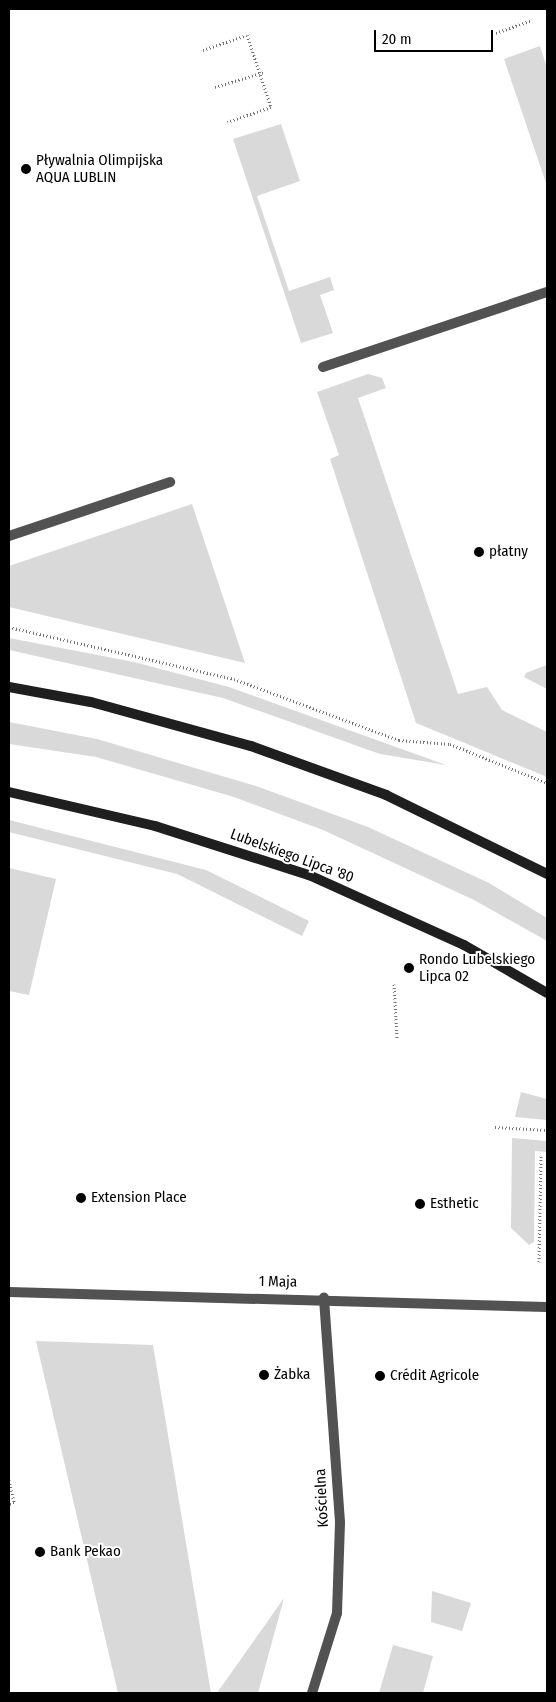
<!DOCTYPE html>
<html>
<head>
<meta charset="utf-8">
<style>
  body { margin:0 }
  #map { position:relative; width:556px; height:1702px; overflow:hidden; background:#fff; font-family:"Fira Sans Condensed",sans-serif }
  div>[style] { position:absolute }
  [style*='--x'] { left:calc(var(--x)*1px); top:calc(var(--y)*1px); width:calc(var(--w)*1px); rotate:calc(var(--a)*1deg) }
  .green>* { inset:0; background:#d9d9d9 }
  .path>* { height:3px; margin-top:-1.5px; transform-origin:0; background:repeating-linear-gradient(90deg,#747474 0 1px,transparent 0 3.5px) }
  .lane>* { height:10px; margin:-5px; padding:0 5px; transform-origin:5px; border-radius:5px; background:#525252 }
  .street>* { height:10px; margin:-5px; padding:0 5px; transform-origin:5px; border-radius:5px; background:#525252 }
  .secondary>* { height:10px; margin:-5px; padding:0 5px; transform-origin:5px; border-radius:5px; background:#1f1f1f }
  .dots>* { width:14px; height:14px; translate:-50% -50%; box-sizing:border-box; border:2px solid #fff; border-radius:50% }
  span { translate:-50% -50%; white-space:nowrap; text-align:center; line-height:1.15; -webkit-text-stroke:4px #fff; paint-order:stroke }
  .poi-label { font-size:15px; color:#000 }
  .left { translate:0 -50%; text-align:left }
  .street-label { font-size:15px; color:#000 }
  .frame { position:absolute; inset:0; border:10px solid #000; pointer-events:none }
  .scale { position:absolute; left:374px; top:30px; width:119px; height:22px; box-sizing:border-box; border:2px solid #000; border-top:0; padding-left:6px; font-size:15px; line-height:18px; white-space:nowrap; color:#000; -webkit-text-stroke:4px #fff; paint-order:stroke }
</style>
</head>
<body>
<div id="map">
  <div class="green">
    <div style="clip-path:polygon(540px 46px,547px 68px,547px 186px,504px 59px)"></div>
    <div style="clip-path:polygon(281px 124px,300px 181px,257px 196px,289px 291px,330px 277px,334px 290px,320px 295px,333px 333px,301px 343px,233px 139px)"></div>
    <div style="clip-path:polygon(368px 374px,382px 378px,386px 388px,358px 398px,458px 694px,487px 687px,502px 710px,547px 732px,547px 777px,416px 723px,330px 459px,339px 455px,317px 392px)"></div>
    <div style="clip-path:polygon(192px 504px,245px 663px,9px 607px,9px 566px)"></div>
    <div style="clip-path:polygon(9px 638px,134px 662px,229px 687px,446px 765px,380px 754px,223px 698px,9px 650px)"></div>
    <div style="clip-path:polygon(547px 665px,547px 689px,524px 677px,526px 673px)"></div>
    <div style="clip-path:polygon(9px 722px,97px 739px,259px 787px,368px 827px,489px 883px,547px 918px,547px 941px,474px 900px,323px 830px,234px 797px,96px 757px,9px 744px)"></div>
    <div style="clip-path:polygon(9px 820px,206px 870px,309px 921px,302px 936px,177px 874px,9px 832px)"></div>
    <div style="clip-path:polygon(9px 868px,56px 879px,29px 995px,9px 991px)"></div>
    <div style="clip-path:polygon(521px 1092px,547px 1099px,547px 1120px,515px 1117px)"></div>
    <div style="clip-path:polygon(512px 1138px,547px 1141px,547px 1152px,535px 1151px,534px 1242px,529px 1245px,511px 1228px)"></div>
    <div style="clip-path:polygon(36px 1341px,153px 1345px,211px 1693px,118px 1693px)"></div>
    <div style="clip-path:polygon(432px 1591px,471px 1603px,462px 1631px,431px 1622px)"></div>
    <div style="clip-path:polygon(284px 1598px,258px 1693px,217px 1693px)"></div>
    <div style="clip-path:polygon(393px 1645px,433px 1656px,423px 1693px,379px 1693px)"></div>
  </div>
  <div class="path">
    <div style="--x:496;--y:33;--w:38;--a:-20"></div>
    <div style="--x:203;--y:50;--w:46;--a:-18.8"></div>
    <div style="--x:247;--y:35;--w:76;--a:71.6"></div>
    <div style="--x:271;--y:107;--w:46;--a:161.2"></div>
    <div style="--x:215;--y:87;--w:51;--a:-17"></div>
    <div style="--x:9;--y:627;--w:231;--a:13"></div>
    <div style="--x:234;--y:679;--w:176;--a:20.3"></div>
    <div style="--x:399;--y:740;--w:51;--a:4.5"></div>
    <div style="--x:450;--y:744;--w:105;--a:21.9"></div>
    <div style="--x:394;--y:984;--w:54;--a:86.8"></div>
    <div style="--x:495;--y:1127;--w:52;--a:3.3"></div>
    <div style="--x:539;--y:1262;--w:106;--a:-88.9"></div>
    <div style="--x:9;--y:1480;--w:23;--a:77"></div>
    <div style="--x:14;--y:1502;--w:5;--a:158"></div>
  </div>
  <div class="lane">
    <div style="--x:323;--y:367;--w:236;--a:-18.5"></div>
  </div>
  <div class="street">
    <div style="--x:9;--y:536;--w:170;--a:-18.5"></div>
    <div style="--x:9;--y:1292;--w:538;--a:1.6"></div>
    <div style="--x:312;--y:1693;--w:84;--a:-72.6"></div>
    <div style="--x:337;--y:1613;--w:91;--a:-88.1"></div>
    <div style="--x:340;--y:1522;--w:225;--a:-94.1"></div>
  </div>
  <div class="secondary">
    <div style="--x:9;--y:687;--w:83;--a:10.4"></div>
    <div style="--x:91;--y:702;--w:166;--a:15.4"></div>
    <div style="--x:251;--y:746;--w:144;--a:19.9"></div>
    <div style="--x:386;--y:795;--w:179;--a:26.1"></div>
    <div style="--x:9;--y:792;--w:150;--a:13.1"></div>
    <div style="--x:155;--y:826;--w:162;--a:17.7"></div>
    <div style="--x:309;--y:875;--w:170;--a:24.3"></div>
    <div style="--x:464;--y:945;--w:96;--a:30"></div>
  </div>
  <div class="dots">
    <div style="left:26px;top:169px;background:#000"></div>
    <div style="left:479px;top:552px;background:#000"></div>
    <div style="left:409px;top:968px;background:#000"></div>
    <div style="left:81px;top:1198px;background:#000"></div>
    <div style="left:420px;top:1204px;background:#000"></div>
    <div style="left:264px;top:1375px;background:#000"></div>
    <div style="left:380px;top:1376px;background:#000"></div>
    <div style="left:40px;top:1552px;background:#000"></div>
  </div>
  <div class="poi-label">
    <span class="left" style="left:36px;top:169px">Pływalnia Olimpijska<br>AQUA LUBLIN</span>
    <span class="left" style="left:489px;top:552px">płatny</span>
    <span class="left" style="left:419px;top:968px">Rondo Lubelskiego<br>Lipca 02</span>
    <span class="left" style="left:91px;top:1198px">Extension Place</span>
    <span class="left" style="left:430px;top:1204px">Esthetic</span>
    <span class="left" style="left:274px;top:1375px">Żabka</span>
    <span class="left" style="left:390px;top:1376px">Crédit Agricole</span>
    <span class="left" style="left:50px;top:1552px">Bank Pekao</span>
  </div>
  <div class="street-label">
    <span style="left:292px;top:856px;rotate:20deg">Lubelskiego Lipca '80</span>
    <span style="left:278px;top:1282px;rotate:1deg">1 Maja</span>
    <span style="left:322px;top:1498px;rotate:-93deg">Kościelna</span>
  </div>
  <div class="frame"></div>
  <div class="scale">20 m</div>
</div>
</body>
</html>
